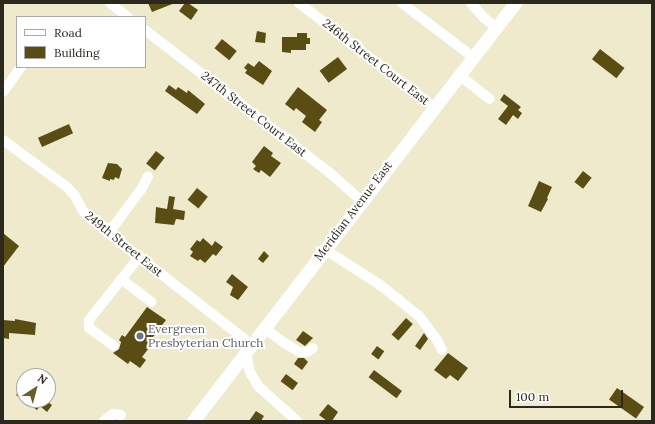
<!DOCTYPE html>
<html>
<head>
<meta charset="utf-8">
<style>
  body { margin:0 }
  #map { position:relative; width:655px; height:424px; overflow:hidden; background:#f0eacd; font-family:Lora,serif }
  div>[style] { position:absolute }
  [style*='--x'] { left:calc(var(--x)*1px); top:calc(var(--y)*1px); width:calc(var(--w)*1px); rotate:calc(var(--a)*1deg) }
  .building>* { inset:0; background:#594d14; transform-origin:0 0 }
  .minor>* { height:10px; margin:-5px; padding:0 5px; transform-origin:5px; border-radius:5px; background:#fff }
  .major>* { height:13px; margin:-6.5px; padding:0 6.5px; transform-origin:6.5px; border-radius:6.5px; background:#fff }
  .dots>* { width:11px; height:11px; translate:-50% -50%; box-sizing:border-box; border:2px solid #fff; border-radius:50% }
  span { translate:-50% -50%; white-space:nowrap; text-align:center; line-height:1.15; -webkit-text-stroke:4px #fff; paint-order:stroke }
  .street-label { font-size:12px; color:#2b291e }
  .worship-label { font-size:12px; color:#5b616d }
  .left { translate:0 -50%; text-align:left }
  .frame { position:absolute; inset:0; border:4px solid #2b291e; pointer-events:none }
  .legend { position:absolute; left:16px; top:16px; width:130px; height:52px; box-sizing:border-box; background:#fff; border:1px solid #aaa9a5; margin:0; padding:5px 7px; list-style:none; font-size:12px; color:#2b291e }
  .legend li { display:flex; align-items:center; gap:8px; height:20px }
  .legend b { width:20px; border:1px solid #aaa9a5 }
  .north { position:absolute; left:16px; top:368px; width:40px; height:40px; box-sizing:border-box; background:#fff; border:1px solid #aaa9a5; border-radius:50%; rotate:36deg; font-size:11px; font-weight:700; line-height:16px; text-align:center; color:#2b291e }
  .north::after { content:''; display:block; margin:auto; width:14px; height:18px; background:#6a5f2c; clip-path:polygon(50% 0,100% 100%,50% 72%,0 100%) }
  .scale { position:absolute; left:509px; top:390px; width:114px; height:18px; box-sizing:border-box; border:2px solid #2b291e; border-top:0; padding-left:5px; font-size:12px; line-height:14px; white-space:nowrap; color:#2b291e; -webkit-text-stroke:3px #fff; paint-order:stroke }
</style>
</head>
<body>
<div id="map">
  <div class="building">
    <div style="clip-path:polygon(148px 3px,175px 3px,152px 12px)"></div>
    <div style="clip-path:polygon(185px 3px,188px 3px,198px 10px,191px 20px,179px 11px)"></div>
    <div style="clip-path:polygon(257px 31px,266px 33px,265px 43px,255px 42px)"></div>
    <div style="clip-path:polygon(297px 33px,307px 33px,307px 38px,310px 38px,310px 44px,306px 44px,306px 50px,291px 50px,291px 53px,282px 52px,282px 37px,297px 37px)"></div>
    <div style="left:222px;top:39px;width:19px;height:12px;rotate:39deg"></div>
    <div style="left:600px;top:49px;width:31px;height:13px;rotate:38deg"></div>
    <div style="left:338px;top:57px;width:15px;height:23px;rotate:53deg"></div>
    <div style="clip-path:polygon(259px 61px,272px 71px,263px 85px,245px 73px,247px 70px,244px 68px,248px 63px,254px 67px)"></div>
    <div style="clip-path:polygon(169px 85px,176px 90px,178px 87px,187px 93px,188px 90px,205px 104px,197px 114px,165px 91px)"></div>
    <div style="clip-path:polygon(298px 87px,327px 110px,319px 120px,322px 122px,315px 132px,302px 122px,306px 116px,296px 108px,294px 111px,285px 104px)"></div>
    <div style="clip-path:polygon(504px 94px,521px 107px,518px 110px,522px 113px,518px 119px,513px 115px,506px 125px,498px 119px,508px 106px,500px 100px)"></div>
    <div style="left:69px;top:124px;width:10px;height:34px;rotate:66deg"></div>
    <div style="clip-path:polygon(264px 146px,273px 153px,271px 156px,281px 163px,270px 177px,261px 170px,259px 173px,253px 169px,256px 166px,252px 162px)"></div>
    <div style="left:156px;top:151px;width:11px;height:16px;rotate:38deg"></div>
    <div style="clip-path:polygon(108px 163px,117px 164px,122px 169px,119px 179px,115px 177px,114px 180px,110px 179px,110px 181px,102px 178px)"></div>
    <div style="left:583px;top:171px;width:11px;height:14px;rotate:38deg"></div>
    <div style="clip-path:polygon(539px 181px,552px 187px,547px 198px,548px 199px,541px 212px,528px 206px)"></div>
    <div style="left:197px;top:188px;width:14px;height:15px;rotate:39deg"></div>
    <div style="clip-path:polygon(169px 196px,175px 197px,173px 209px,185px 211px,184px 220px,176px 219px,174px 225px,155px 223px,156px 207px,167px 209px)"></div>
    <div style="clip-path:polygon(3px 233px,19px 246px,3px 267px)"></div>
    <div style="clip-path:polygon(203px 238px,212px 246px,215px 241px,223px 247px,216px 256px,213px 254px,205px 263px,200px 259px,198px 261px,190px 256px,193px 252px,190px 249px,197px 240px,200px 242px)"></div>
    <div style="clip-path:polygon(264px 251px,269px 256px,263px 263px,258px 259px)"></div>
    <div style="clip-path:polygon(232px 274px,248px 287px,238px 300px,230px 295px,233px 287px,226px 282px)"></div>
    <div style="clip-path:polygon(147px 307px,166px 320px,150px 341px,153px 343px,142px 357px,146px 360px,140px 368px,130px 361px,128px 364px,113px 353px,119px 349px,121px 342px,119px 340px,122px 335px,125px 337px)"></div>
    <div style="left:406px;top:318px;width:9px;height:22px;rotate:41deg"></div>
    <div style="clip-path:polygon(15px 319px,36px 323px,35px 335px,9px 333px,9px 339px,3px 338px,3px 320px,15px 321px)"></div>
    <div style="clip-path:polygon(303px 331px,313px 338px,305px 346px,296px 340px)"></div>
    <div style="clip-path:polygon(424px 333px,428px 339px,420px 350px,415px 346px)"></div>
    <div style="left:377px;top:346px;width:9px;height:10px;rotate:36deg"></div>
    <div style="clip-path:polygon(448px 353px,468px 368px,458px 381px,450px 375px,446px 379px,434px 370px)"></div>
    <div style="clip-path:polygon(298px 358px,304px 358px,308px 362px,302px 370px,294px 364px)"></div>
    <div style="left:374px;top:370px;width:35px;height:9px;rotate:37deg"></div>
    <div style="left:286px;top:374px;width:15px;height:9px;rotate:37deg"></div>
    <div style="clip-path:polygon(24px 384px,24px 400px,45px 400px,52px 405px,47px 412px,40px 406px,37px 410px,16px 395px)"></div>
    <div style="left:617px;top:388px;width:33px;height:14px;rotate:35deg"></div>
    <div style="clip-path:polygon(328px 404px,338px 412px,332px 421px,327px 421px,319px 415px)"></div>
    <div style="clip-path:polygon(256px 411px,264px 416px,261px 421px,249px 421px)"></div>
  </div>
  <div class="minor">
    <div style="--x:110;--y:3;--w:23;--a:38"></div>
    <div style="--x:299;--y:3;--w:170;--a:37.6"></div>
    <div style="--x:402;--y:3;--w:89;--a:37.3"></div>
    <div style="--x:471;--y:3;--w:20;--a:49"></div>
    <div style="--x:484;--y:18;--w:15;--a:37"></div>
    <div style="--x:145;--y:30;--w:235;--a:37.7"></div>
    <div style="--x:331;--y:174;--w:41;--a:41.1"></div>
    <div style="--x:459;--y:75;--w:39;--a:38"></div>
    <div style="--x:3;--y:92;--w:31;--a:-54"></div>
    <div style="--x:3;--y:140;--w:79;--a:36.3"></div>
    <div style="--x:67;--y:187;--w:12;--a:48"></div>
    <div style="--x:75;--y:196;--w:17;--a:62"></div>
    <div style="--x:83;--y:211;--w:13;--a:45"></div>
    <div style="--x:92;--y:220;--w:203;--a:38"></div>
    <div style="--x:108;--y:234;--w:57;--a:-53.5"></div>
    <div style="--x:142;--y:188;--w:13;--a:-63"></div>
    <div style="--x:324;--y:249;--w:65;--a:32.5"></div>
    <div style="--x:379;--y:284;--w:51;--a:38.7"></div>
    <div style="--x:419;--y:316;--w:30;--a:53"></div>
    <div style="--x:437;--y:340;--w:11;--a:63"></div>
    <div style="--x:121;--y:279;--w:38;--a:37"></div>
    <div style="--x:264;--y:328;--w:27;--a:36"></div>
    <div style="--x:286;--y:344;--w:16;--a:30"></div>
    <div style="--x:300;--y:352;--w:7;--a:0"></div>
    <div style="--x:307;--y:352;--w:7;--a:-34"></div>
    <div style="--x:114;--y:346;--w:31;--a:-144"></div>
    <div style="--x:89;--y:328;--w:8;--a:-90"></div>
    <div style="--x:89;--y:320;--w:80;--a:-51.6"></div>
    <div style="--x:246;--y:352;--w:20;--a:79"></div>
    <div style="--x:250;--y:372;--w:16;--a:60"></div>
    <div style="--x:258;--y:386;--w:52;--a:41.9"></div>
    <div style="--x:104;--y:421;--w:11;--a:-38"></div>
    <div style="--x:113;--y:414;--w:8;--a:7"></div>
  </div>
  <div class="major">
    <div style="--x:193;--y:421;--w:528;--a:-52.39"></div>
  </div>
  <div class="dots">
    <div style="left:140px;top:336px;background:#6b7280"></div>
  </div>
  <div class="street-label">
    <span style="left:376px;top:62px;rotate:38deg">246th Street Court East</span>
    <span style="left:254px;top:114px;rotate:38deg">247th Street Court East</span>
    <span style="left:353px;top:211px;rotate:-53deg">Meridian Avenue East</span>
    <span style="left:124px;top:244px;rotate:39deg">249th Street East</span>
  </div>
  <div class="worship-label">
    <span class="left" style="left:148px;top:336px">Evergreen<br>Presbyterian Church</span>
  </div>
  <div class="frame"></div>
  <ul class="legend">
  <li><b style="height:5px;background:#fff"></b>Road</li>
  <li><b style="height:11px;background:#594d14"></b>Building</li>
  </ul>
  <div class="north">N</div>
  <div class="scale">100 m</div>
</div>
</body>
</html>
